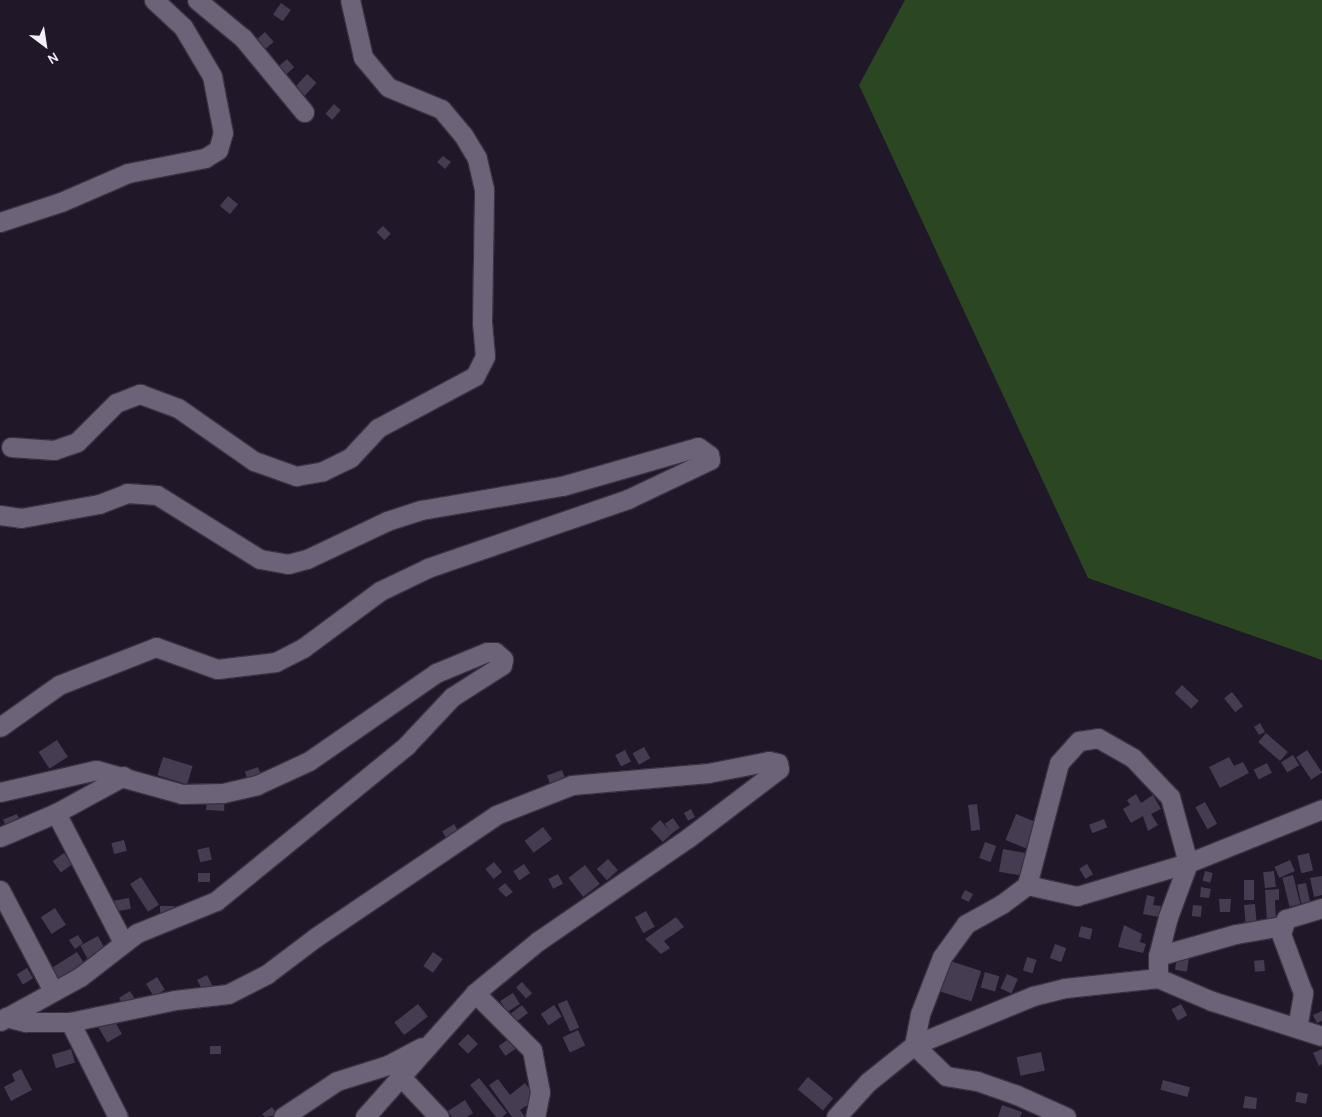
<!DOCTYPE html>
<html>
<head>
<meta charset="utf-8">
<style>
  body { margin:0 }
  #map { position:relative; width:1322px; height:1117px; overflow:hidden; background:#201729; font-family:Karla,sans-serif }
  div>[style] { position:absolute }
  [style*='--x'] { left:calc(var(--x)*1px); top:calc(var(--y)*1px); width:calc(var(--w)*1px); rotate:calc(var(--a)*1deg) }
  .green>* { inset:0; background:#2a4722 }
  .building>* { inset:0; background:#463c51; transform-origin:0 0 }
  .roads { filter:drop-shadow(1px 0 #393240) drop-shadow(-1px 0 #393240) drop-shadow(0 1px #393240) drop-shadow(0 -1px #393240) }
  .minor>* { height:19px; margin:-9.5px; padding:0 9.5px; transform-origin:9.5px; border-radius:9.5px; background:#6d6379 }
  span { translate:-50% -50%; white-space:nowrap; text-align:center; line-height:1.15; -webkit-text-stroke:4px #201729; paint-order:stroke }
  .north { position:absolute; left:20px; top:20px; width:50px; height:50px; -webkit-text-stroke:4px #201729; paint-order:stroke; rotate:149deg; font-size:14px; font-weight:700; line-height:20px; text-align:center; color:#f4eefb }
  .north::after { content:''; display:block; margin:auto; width:18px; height:22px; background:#f4eefb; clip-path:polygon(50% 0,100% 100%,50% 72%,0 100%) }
</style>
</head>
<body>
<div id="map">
  <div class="green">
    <div style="clip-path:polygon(905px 0,1322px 0,1322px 660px,1088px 578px,859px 85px)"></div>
  </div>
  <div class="building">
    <div style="left:281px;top:3px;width:12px;height:14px;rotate:35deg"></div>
    <div style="left:265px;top:32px;width:13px;height:11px;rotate:48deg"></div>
    <div style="left:287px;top:59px;width:11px;height:15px;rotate:49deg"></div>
    <div style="left:307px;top:74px;width:13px;height:20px;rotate:42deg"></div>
    <div style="left:334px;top:104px;width:9px;height:13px;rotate:41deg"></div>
    <div style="clip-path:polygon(443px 156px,451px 162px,445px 169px,437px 162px)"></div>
    <div style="left:228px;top:196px;width:13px;height:13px;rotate:39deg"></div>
    <div style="left:383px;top:226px;width:11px;height:9px;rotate:45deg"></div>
    <div style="left:1182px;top:685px;width:23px;height:11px;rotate:43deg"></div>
    <div style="left:1232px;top:692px;width:18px;height:10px;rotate:52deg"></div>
    <div style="clip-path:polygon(1260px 723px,1265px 732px,1259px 735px,1254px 727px)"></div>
    <div style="left:1266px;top:733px;width:29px;height:12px;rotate:41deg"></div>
    <div style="left:57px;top:740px;width:20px;height:22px;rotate:57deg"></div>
    <div style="left:644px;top:747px;width:13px;height:13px;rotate:61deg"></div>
    <div style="left:625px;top:750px;width:13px;height:11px;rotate:63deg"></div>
    <div style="left:1307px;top:750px;width:27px;height:13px;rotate:56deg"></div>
    <div style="left:1293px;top:755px;width:12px;height:14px;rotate:59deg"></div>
    <div style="left:163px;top:757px;width:31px;height:19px;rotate:17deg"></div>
    <div style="clip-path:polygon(1229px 757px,1234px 766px,1243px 762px,1249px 773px,1220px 788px,1209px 767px)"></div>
    <div style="left:1267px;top:763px;width:11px;height:15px;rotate:63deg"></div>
    <div style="left:258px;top:767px;width:12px;height:14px;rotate:70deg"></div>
    <div style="left:562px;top:770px;width:12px;height:16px;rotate:70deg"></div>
    <div style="left:207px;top:794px;width:18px;height:16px;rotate:3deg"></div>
    <div style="clip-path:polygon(1136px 794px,1141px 803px,1153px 795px,1161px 809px,1151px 814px,1158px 825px,1148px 831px,1143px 816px,1131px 823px,1123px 809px,1130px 805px,1127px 800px)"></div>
    <div style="left:1205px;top:802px;width:25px;height:11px;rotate:61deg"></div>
    <div style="left:977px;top:804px;width:26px;height:9px;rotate:83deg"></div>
    <div style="left:691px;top:809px;width:9px;height:8px;rotate:63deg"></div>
    <div style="left:17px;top:814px;width:11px;height:15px;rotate:68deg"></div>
    <div style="left:1016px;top:814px;width:24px;height:28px;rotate:22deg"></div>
    <div style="left:673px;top:818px;width:12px;height:10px;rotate:55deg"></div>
    <div style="left:1104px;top:819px;width:9px;height:16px;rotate:69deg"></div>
    <div style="left:660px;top:820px;width:18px;height:13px;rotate:47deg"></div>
    <div style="left:454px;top:824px;width:9px;height:14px;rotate:58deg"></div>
    <div style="left:543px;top:827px;width:15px;height:23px;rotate:53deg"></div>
    <div style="left:124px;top:840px;width:11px;height:13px;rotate:75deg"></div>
    <div style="left:985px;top:842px;width:12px;height:17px;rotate:20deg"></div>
    <div style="left:209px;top:847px;width:13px;height:12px;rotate:77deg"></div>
    <div style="left:1003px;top:849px;width:23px;height:23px;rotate:10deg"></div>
    <div style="left:64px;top:853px;width:14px;height:14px;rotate:54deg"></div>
    <div style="left:1309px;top:853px;width:18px;height:12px;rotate:77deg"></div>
    <div style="left:608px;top:859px;width:15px;height:15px;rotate:48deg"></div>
    <div style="left:1290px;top:860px;width:12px;height:17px;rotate:66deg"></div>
    <div style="left:494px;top:862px;width:13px;height:11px;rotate:51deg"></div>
    <div style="left:524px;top:864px;width:11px;height:13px;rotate:56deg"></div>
    <div style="left:1087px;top:864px;width:12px;height:9px;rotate:59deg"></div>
    <div style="left:585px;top:865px;width:24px;height:21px;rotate:52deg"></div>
    <div style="left:1205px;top:871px;width:8px;height:10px;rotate:14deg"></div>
    <div style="left:1274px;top:871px;width:16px;height:11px;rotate:83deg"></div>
    <div style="left:210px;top:873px;width:9px;height:12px;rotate:90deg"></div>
    <div style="left:558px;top:874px;width:11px;height:11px;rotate:63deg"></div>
    <div style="left:1293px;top:875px;width:30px;height:11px;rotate:76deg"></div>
    <div style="clip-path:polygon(1322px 876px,1322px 895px,1314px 897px,1310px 878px)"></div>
    <div style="left:141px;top:877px;width:33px;height:13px;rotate:57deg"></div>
    <div style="left:1254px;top:880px;width:20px;height:10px;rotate:90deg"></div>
    <div style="clip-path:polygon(505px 883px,513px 892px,506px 897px,498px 889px)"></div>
    <div style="left:1306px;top:883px;width:19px;height:9px;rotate:78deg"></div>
    <div style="clip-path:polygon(1201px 887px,1211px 889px,1209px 898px,1200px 897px)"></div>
    <div style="clip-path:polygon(1279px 889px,1279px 900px,1275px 900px,1276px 921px,1267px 921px,1265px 890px)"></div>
    <div style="left:965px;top:890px;width:9px;height:9px;rotate:27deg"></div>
    <div style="clip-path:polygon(1147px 895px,1155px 897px,1153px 905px,1161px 906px,1159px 917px,1143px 914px)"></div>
    <div style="left:129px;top:898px;width:11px;height:20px;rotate:80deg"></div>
    <div style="clip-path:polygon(1219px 899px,1231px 899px,1230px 912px,1220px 912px)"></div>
    <div style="left:1255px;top:904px;width:24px;height:11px;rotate:85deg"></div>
    <div style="left:1193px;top:905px;width:9px;height:11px;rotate:6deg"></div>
    <div style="left:160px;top:906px;width:14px;height:12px"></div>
    <div style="left:55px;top:908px;width:20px;height:17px;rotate:57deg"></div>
    <div style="left:646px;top:911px;width:18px;height:13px;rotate:61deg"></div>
    <div style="clip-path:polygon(676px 917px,684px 927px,664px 941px,670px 948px,661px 954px,645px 939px)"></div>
    <div style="clip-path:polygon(1124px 925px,1142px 934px,1140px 942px,1146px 944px,1143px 953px,1118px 947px)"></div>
    <div style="left:1081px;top:926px;width:12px;height:11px;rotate:14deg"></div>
    <div style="clip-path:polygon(78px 935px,83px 943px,75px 949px,69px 940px)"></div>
    <div style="left:98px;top:936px;width:15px;height:20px;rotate:62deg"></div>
    <div style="left:1055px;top:944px;width:12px;height:15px;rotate:20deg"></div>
    <div style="left:77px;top:952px;width:15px;height:30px;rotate:58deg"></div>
    <div style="left:433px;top:952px;width:12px;height:17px;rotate:35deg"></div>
    <div style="left:1027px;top:957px;width:10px;height:14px;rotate:17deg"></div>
    <div style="left:1177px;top:957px;width:12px;height:13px;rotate:9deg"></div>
    <div style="left:947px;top:960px;width:36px;height:32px;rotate:18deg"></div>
    <div style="left:1264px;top:960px;width:11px;height:10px;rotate:85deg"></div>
    <div style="left:27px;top:968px;width:12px;height:12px;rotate:59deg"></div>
    <div style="left:985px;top:972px;width:15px;height:16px;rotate:16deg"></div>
    <div style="left:1007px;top:974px;width:12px;height:16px;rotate:24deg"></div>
    <div style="left:207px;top:975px;width:16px;height:11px;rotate:63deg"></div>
    <div style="left:157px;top:977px;width:15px;height:13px;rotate:58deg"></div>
    <div style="left:522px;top:982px;width:15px;height:8px;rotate:48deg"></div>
    <div style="left:130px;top:991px;width:13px;height:13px;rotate:58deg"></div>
    <div style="left:513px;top:993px;width:13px;height:15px;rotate:58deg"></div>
    <div style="left:567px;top:1000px;width:30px;height:10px;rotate:66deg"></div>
    <div style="left:418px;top:1004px;width:16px;height:30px;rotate:52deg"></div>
    <div style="left:1181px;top:1004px;width:13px;height:11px;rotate:61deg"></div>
    <div style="left:522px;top:1005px;width:10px;height:14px;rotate:53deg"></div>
    <div style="left:554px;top:1005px;width:14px;height:16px;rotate:56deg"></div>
    <div style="clip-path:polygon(1322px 1011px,1322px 1021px,1317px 1023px,1313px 1015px)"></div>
    <div style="left:111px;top:1015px;width:22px;height:17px;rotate:60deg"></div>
    <div style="left:578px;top:1030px;width:17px;height:17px;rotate:65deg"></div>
    <div style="left:468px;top:1034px;width:14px;height:14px;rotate:45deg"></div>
    <div style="left:510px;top:1038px;width:12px;height:14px;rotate:55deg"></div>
    <div style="left:210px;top:1046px;width:11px;height:8px"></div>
    <div style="left:71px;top:1049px;width:14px;height:20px;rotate:73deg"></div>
    <div style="clip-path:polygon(1322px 1049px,1322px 1064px,1319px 1066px,1313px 1053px)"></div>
    <div style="left:1041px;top:1052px;width:19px;height:25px;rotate:78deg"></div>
    <div style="clip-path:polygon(21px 1069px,32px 1090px,11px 1101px,4px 1087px,15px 1081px,12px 1074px)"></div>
    <div style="left:808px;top:1077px;width:33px;height:16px;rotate:40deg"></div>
    <div style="clip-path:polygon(479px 1078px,507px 1113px,502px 1117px,496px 1117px,470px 1085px)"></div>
    <div style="clip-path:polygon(498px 1079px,510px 1095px,525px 1083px,537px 1099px,520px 1110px,525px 1117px,512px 1117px,489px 1085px)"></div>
    <div style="left:1163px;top:1080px;width:28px;height:10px;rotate:15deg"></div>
    <div style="left:1297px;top:1092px;width:11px;height:10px;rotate:10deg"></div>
    <div style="clip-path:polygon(1245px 1096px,1257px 1098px,1256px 1109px,1243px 1108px)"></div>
    <div style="clip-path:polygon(465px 1100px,473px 1113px,467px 1117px,452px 1117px,448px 1111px)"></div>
    <div style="clip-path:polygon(1002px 1105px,1022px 1112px,1020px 1117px,998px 1117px)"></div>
    <div style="clip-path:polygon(272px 1107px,278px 1115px,265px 1117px,262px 1114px)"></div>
  </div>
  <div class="roads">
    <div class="minor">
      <div style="--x:197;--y:0;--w:60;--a:39.6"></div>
      <div style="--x:243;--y:38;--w:96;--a:50.5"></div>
      <div style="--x:0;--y:222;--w:64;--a:-18.2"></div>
      <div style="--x:61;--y:202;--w:73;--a:-23.4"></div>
      <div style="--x:128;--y:173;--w:78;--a:-11"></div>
      <div style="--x:205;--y:158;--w:15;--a:-32"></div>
      <div style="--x:218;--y:150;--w:18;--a:-74"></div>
      <div style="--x:223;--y:133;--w:58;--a:-100.9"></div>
      <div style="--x:212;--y:76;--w:57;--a:-120.6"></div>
      <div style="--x:183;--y:27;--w:40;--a:-137"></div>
      <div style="--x:11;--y:447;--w:43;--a:4"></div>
      <div style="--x:54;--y:450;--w:24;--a:-19"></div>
      <div style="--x:77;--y:442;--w:55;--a:-45"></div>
      <div style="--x:116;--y:403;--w:26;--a:-21"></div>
      <div style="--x:140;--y:394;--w:40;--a:20.2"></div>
      <div style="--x:178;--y:408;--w:93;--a:34.9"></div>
      <div style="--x:254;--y:461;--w:45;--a:19.7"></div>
      <div style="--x:296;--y:476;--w:27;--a:-10"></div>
      <div style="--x:323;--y:471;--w:30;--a:-26"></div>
      <div style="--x:350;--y:458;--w:41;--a:-47"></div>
      <div style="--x:378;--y:428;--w:110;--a:-28.2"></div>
      <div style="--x:475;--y:376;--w:22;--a:-63"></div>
      <div style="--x:485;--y:356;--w:33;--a:-95"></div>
      <div style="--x:482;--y:323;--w:134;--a:-89.1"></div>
      <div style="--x:484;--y:189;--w:32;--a:-103"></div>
      <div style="--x:477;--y:158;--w:27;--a:-121"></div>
      <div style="--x:463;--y:135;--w:34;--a:-130"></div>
      <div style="--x:441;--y:109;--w:57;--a:-157.5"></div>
      <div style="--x:388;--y:87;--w:39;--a:-130"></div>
      <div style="--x:363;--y:57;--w:58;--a:-102.8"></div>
      <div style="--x:0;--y:515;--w:21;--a:8"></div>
      <div style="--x:21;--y:518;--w:79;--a:-10.2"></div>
      <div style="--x:99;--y:504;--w:30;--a:-21"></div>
      <div style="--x:127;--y:493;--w:30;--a:4"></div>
      <div style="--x:157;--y:495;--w:121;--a:31.9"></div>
      <div style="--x:260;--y:559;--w:28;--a:10"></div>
      <div style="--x:288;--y:564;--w:20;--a:-15"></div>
      <div style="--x:307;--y:559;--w:89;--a:-25.4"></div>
      <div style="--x:387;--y:521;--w:36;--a:-18"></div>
      <div style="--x:421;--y:510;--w:143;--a:-9.7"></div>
      <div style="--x:562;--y:486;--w:141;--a:-16"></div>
      <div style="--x:698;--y:447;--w:14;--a:36"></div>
      <div style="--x:709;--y:455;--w:5;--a:79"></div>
      <div style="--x:710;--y:460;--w:91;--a:154.6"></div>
      <div style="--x:628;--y:499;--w:212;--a:161"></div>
      <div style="--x:428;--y:568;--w:53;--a:154.4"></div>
      <div style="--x:380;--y:591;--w:96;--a:143.5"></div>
      <div style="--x:303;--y:648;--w:30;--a:153"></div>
      <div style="--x:276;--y:662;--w:59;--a:173.2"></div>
      <div style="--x:217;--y:669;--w:65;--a:-160.2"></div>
      <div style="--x:156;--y:647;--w:104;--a:158.6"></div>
      <div style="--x:59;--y:685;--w:72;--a:144.6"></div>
      <div style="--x:0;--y:792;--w:98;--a:-12.9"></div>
      <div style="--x:96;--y:770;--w:89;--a:15.6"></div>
      <div style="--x:182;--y:794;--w:41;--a:-1.4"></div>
      <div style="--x:223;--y:793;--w:35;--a:-13"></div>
      <div style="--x:257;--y:785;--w:57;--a:-24.8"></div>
      <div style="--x:309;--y:761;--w:155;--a:-34.7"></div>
      <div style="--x:436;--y:673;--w:55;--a:-22.4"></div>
      <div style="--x:487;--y:652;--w:8;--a:0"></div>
      <div style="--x:495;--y:652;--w:11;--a:41"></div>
      <div style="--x:503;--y:659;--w:6;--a:99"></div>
      <div style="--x:502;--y:665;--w:59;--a:147.4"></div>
      <div style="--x:452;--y:697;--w:67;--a:133.2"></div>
      <div style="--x:406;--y:746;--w:245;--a:140.8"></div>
      <div style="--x:216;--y:901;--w:85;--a:157.9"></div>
      <div style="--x:137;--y:933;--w:72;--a:142.3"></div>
      <div style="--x:80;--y:977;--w:91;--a:151.2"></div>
      <div style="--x:56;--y:813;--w:145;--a:62.6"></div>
      <div style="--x:0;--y:837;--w:61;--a:-23.2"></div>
      <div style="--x:56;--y:813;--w:77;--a:-28.6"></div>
      <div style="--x:1027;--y:885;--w:51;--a:12.4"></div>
      <div style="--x:1077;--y:896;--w:116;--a:-16.6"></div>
      <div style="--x:1188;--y:863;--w:144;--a:-21.9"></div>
      <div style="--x:0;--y:890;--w:114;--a:62.3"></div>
      <div style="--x:1158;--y:956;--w:81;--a:-15.8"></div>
      <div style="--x:1236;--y:934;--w:47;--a:-9.9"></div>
      <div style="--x:475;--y:993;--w:81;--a:45"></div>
      <div style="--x:532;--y:1050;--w:43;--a:79.2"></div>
      <div style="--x:540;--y:1092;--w:25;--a:101"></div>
      <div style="--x:6;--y:1017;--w:20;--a:15"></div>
      <div style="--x:25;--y:1022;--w:45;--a:0"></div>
      <div style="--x:70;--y:1022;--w:107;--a:-11.8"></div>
      <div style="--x:175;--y:1000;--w:53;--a:-6.5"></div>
      <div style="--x:228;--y:994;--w:44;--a:-27.1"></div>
      <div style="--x:267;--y:974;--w:61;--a:-37.1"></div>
      <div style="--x:316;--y:937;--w:217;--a:-34.1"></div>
      <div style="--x:496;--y:815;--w:82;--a:-21.5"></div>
      <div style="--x:572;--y:785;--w:137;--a:-5"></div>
      <div style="--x:708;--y:773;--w:62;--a:-11.1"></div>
      <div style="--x:769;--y:761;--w:9;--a:13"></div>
      <div style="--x:778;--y:763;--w:6;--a:81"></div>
      <div style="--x:779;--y:769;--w:114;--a:142.8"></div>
      <div style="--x:688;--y:838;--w:182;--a:145.5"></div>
      <div style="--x:538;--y:941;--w:82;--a:140.5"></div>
      <div style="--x:475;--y:993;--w:166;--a:131.6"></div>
      <div style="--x:70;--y:1022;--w:106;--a:63.2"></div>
      <div style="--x:1297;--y:1028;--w:36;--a:-80"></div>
      <div style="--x:1303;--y:993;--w:63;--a:-110.4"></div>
      <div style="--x:1281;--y:934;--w:16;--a:-72"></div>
      <div style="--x:1286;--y:919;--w:38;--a:-17"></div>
      <div style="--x:402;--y:1078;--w:54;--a:46.5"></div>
      <div style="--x:283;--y:1117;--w:65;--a:-33.7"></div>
      <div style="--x:337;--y:1081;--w:53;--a:-17.4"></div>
      <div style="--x:388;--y:1065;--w:38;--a:-28"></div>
      <div style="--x:836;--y:1117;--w:47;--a:-47.6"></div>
      <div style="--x:868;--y:1082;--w:59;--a:-38.8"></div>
      <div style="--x:914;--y:1045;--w:129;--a:-22.4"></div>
      <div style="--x:1033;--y:996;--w:33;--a:-14"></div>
      <div style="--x:1065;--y:988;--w:94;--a:-6.1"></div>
      <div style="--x:1066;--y:1117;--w:54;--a:-155.8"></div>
      <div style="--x:1017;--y:1095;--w:42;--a:-160.7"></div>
      <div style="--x:977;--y:1081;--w:31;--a:-171"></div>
      <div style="--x:946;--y:1076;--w:45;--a:-135.9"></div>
      <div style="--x:914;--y:1045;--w:32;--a:-79"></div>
      <div style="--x:920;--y:1014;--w:61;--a:-68.9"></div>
      <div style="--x:942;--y:957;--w:41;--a:-54"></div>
      <div style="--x:966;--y:924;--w:41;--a:-29.1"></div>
      <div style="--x:1002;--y:904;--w:31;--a:-37"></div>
      <div style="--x:1027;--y:885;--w:126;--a:-75.3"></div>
      <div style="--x:1059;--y:763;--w:30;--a:-48"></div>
      <div style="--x:1079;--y:741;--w:19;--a:-9"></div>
      <div style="--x:1098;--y:738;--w:40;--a:29.7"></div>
      <div style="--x:1133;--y:758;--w:54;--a:46.5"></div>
      <div style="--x:1170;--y:797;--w:68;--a:74.7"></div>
      <div style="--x:1188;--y:863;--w:58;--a:110.3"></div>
      <div style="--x:1168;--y:917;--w:40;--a:104.4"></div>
      <div style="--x:1158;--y:956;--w:22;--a:90"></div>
      <div style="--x:1158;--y:978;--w:59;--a:23.1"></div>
      <div style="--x:1212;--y:1001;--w:115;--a:17.7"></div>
    </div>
  </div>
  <div class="north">N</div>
</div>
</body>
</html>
